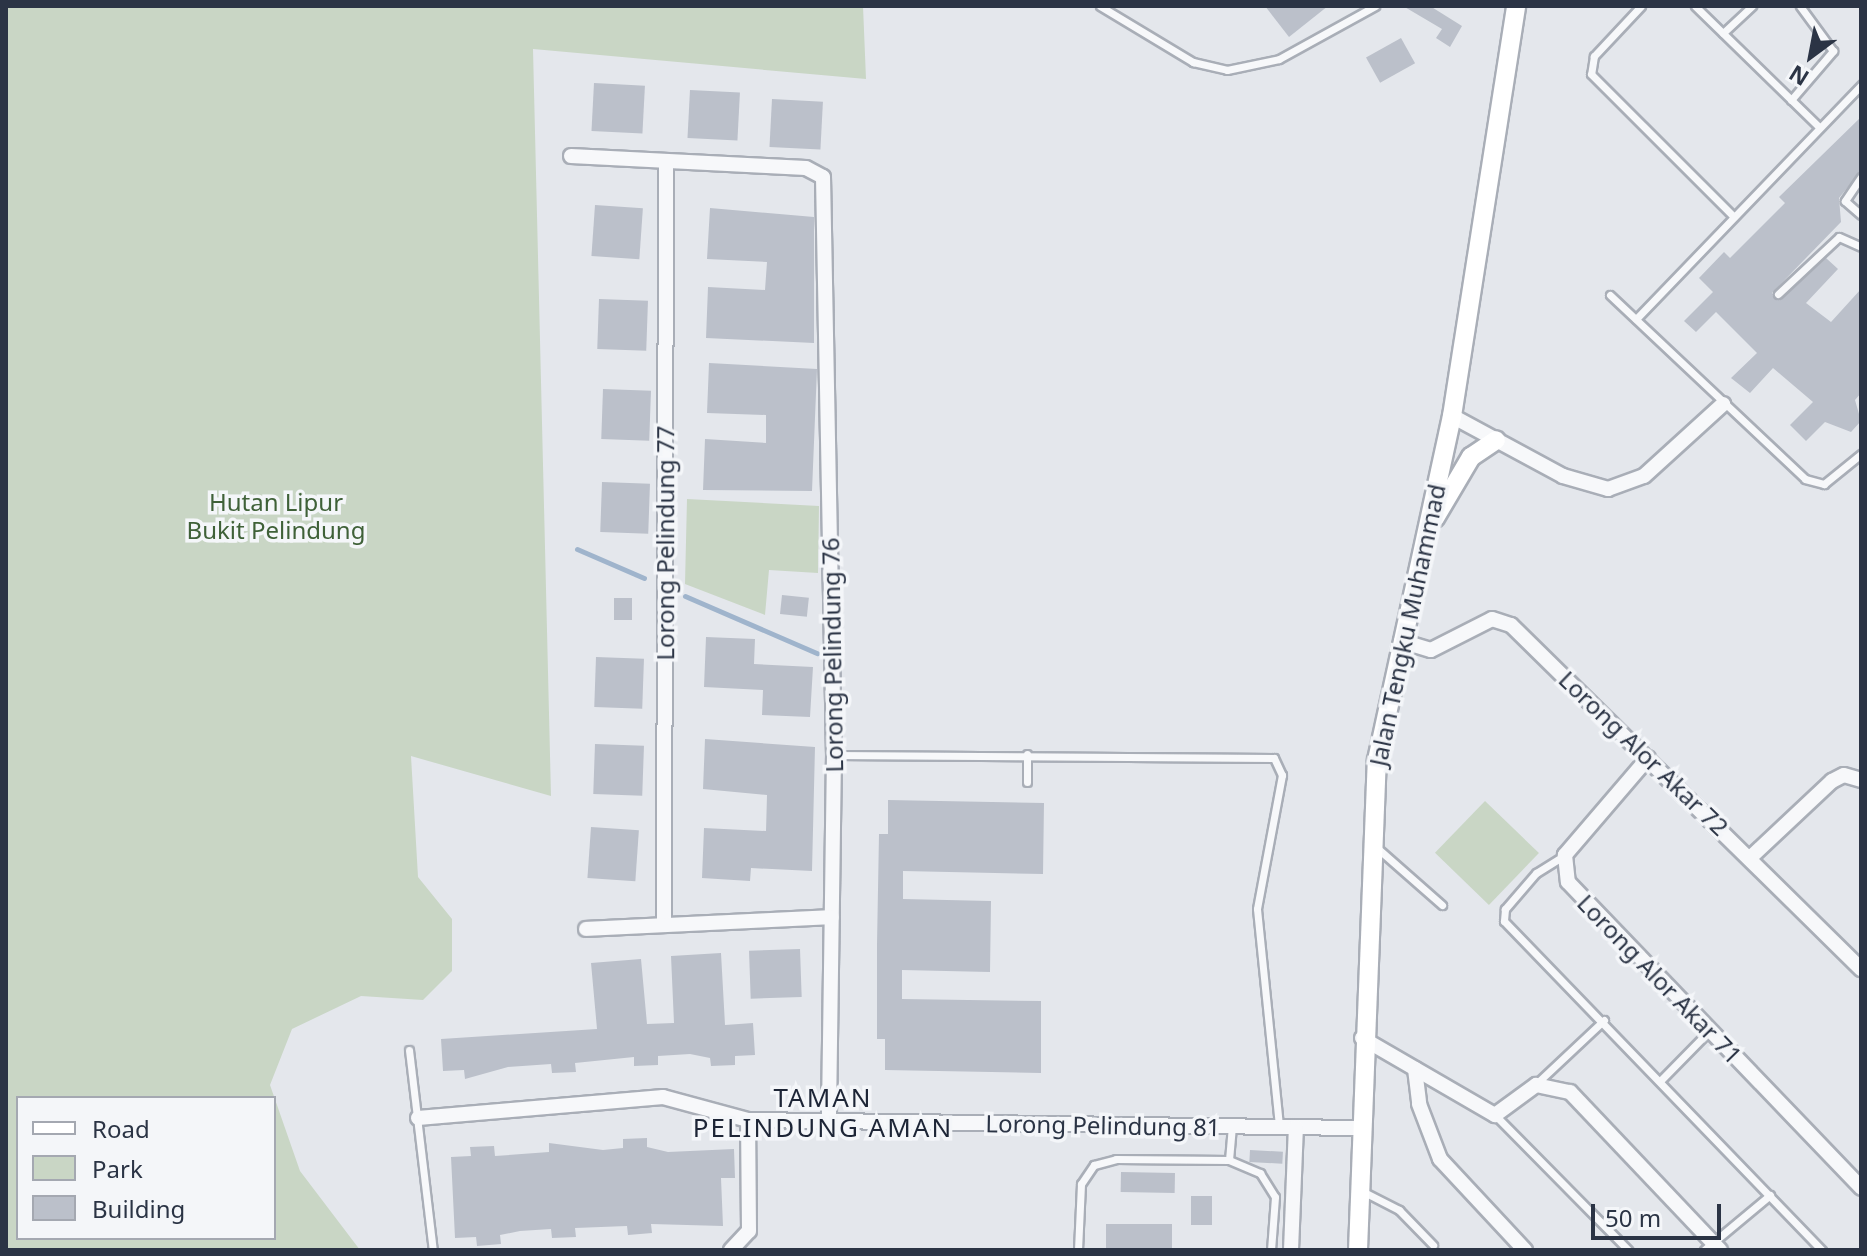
<!DOCTYPE html>
<html>
<head>
<meta charset="utf-8">
<style>
  body { margin:0 }
  #map { position:relative; width:1867px; height:1256px; overflow:hidden; background:#e4e7ec; font-family:"Noto Sans",sans-serif }
  div>[style] { position:absolute }
  [style*='--x'] { left:calc(var(--x)*1px); top:calc(var(--y)*1px); width:calc(var(--w)*1px); rotate:calc(var(--a)*1deg) }
  .green>* { inset:0; background:#c9d6c5; transform-origin:0 0 }
  .stream>* { height:5px; margin:-2.5px; padding:0 2.5px; transform-origin:2.5px; border-radius:2.5px; background:#9fb4cc }
  .building>* { inset:0; background:#bbc0ca; transform-origin:0 0 }
  .roads { filter:drop-shadow(2px 0 #a9aeb7) drop-shadow(-2px 0 #a9aeb7) drop-shadow(0 2px #a9aeb7) drop-shadow(0 -2px #a9aeb7) }
  .lane>* { height:7px; margin:-3.5px; padding:0 3.5px; transform-origin:3.5px; border-radius:3.5px; background:#f7f8fa }
  .street>* { height:14px; margin:-7px; padding:0 7px; transform-origin:7px; border-radius:7px; background:#f7f8fa }
  .secondary>* { height:18px; margin:-9px; padding:0 9px; transform-origin:9px; border-radius:9px; background:#fff }
  span { translate:-50% -50%; white-space:nowrap; text-align:center; line-height:1.15; -webkit-text-stroke:7px #f4f6f9; paint-order:stroke }
  .park-label { font-size:24px; color:#3f6138 }
  .street-label { font-size:24px; color:#2b3445 }
  .neighbourhood-label { font-size:26px; color:#1d2536; letter-spacing:2px }
  .frame { position:absolute; inset:0; border:8px solid #2b3445; pointer-events:none }
  .legend { position:absolute; left:16px; top:1096px; width:260px; height:144px; box-sizing:border-box; background:#f4f6f9; border:2px solid #a4a8b1; margin:0; padding:10px 14px; list-style:none; font-size:24px; color:#2b3445 }
  .legend li { display:flex; align-items:center; gap:16px; height:40px }
  .legend b { width:40px; border:2px solid #a4a8b1 }
  .north { position:absolute; left:1771px; top:16px; width:80px; height:80px; -webkit-text-stroke:6px #f4f6f9; paint-order:stroke; rotate:212deg; font-size:22px; font-weight:700; line-height:32px; text-align:center; color:#2b3445 }
  .north::after { content:''; display:block; margin:auto; width:28px; height:36px; background:#2b3445; clip-path:polygon(50% 0,100% 100%,50% 72%,0 100%) }
  .scale { position:absolute; left:1591px; top:1204px; width:130px; height:36px; box-sizing:border-box; border:4px solid #2b3445; border-top:0; padding-left:10px; font-size:24px; line-height:28px; white-space:nowrap; color:#2b3445; -webkit-text-stroke:6px #f4f6f9; paint-order:stroke }
</style>
</head>
<body>
<div id="map">
  <div class="green">
    <div style="clip-path:polygon(evenodd,6px 6px,863px 6px,866px 79px,533px 49px,551px 796px,411px 756px,418px 877px,452px 919px,452px 971px,423px 1000px,361px 996px,292px 1029px,270px 1085px,300px 1171px,360px 1250px,6px 1250px,6px 6px,18px 1098px,274px 1098px,274px 1238px,18px 1238px,18px 1098px)"></div>
    <div style="clip-path:polygon(687px 499px,819px 506px,818px 573px,769px 570px,765px 615px,685px 584px)"></div>
    <div style="left:1485px;top:801px;width:75px;height:72px;rotate:44deg"></div>
  </div>
  <div class="stream">
    <div style="--x:577;--y:549;--w:73;--a:23.4"></div>
    <div style="--x:685;--y:596;--w:144;--a:23.4"></div>
  </div>
  <div class="building">
    <div style="clip-path:polygon(1265px 6px,1328px 6px,1289px 37px)"></div>
    <div style="clip-path:polygon(1403px 6px,1430px 6px,1462px 26px,1450px 47px,1436px 38px,1442px 29px)"></div>
    <div style="left:1401px;top:38px;width:29px;height:40px;rotate:61deg"></div>
    <div style="left:594px;top:83px;width:51px;height:48px;rotate:3deg"></div>
    <div style="left:690px;top:90px;width:50px;height:48px;rotate:3deg"></div>
    <div style="left:772px;top:99px;width:51px;height:48px;rotate:3deg"></div>
    <div style="clip-path:polygon(1861px 117px,1861px 171px,1839px 198px,1841px 222px,1772px 293px,1782px 299px,1826px 258px,1838px 269px,1806px 303px,1831px 322px,1861px 289px,1861px 393px,1855px 400px,1861px 421px,1851px 432px,1825px 422px,1806px 441px,1790px 425px,1813px 402px,1773px 368px,1750px 393px,1731px 378px,1757px 353px,1716px 312px,1696px 332px,1684px 321px,1713px 292px,1699px 278px,1724px 252px,1730px 258px,1785px 203px,1779px 197px)"></div>
    <div style="left:595px;top:205px;width:48px;height:51px;rotate:4deg"></div>
    <div style="clip-path:polygon(710px 208px,814px 217px,814px 343px,706px 338px,708px 287px,765px 290px,767px 262px,707px 259px)"></div>
    <div style="left:599px;top:299px;width:49px;height:50px;rotate:2deg"></div>
    <div style="clip-path:polygon(709px 363px,817px 369px,812px 491px,703px 490px,705px 439px,766px 443px,766px 415px,707px 413px)"></div>
    <div style="left:603px;top:389px;width:48px;height:50px;rotate:2deg"></div>
    <div style="left:602px;top:482px;width:48px;height:50px;rotate:2deg"></div>
    <div style="left:782px;top:595px;width:27px;height:19px;rotate:6deg"></div>
    <div style="left:614px;top:598px;width:18px;height:22px"></div>
    <div style="clip-path:polygon(706px 637px,755px 639px,754px 664px,813px 667px,810px 717px,762px 715px,763px 690px,704px 687px)"></div>
    <div style="left:596px;top:657px;width:48px;height:50px;rotate:2deg"></div>
    <div style="clip-path:polygon(705px 739px,815px 747px,812px 871px,751px 868px,750px 881px,702px 878px,704px 828px,766px 831px,767px 795px,703px 789px)"></div>
    <div style="left:595px;top:744px;width:49px;height:50px;rotate:2deg"></div>
    <div style="clip-path:polygon(888px 800px,1044px 803px,1043px 874px,903px 871px,903px 899px,991px 901px,990px 972px,902px 970px,902px 999px,1041px 1001px,1041px 1073px,885px 1070px,885px 1039px,877px 1039px,877px 944px,879px 834px,888px 834px)"></div>
    <div style="left:591px;top:827px;width:48px;height:51px;rotate:4deg"></div>
    <div style="left:800px;top:949px;width:48px;height:51px;rotate:88deg"></div>
    <div style="clip-path:polygon(721px 953px,725px 1025px,753px 1023px,755px 1055px,735px 1056px,735px 1065px,711px 1066px,710px 1058px,690px 1054px,658px 1056px,658px 1065px,634px 1066px,634px 1057px,575px 1063px,576px 1072px,552px 1073px,551px 1064px,508px 1067px,465px 1079px,464px 1070px,443px 1071px,441px 1039px,597px 1029px,591px 963px,641px 959px,647px 1024px,674px 1023px,671px 956px)"></div>
    <div style="clip-path:polygon(647px 1138px,647px 1147px,668px 1152px,734px 1149px,735px 1178px,721px 1178px,723px 1226px,651px 1224px,652px 1233px,628px 1235px,627px 1226px,575px 1228px,576px 1237px,552px 1238px,551px 1229px,520px 1231px,500px 1235px,501px 1244px,477px 1246px,476px 1237px,455px 1238px,451px 1157px,471px 1156px,470px 1147px,494px 1146px,495px 1156px,549px 1152px,549px 1143px,603px 1150px,623px 1148px,623px 1139px)"></div>
    <div style="left:1250px;top:1150px;width:33px;height:12px;rotate:3deg"></div>
    <div style="left:1121px;top:1172px;width:54px;height:20px;rotate:1deg"></div>
    <div style="left:1191px;top:1196px;width:21px;height:29px"></div>
    <div style="left:1106px;top:1224px;width:66px;height:26px"></div>
  </div>
  <div class="roads">
    <div class="lane">
      <div style="--x:1100;--y:6;--w:109;--a:31.1"></div>
      <div style="--x:1193;--y:62;--w:35;--a:13"></div>
      <div style="--x:1227;--y:70;--w:53;--a:-11.9"></div>
      <div style="--x:1279;--y:59;--w:110;--a:-28.9"></div>
      <div style="--x:1641;--y:6;--w:69;--a:133.2"></div>
      <div style="--x:1594;--y:56;--w:18;--a:99"></div>
      <div style="--x:1591;--y:74;--w:202;--a:45"></div>
      <div style="--x:1695;--y:6;--w:173;--a:44.3"></div>
      <div style="--x:1723;--y:33;--w:40;--a:-43"></div>
      <div style="--x:1791;--y:100;--w:65;--a:-49.4"></div>
      <div style="--x:1833;--y:51;--w:56;--a:-126.3"></div>
      <div style="--x:1861;--y:177;--w:29;--a:124"></div>
      <div style="--x:1845;--y:201;--w:21;--a:41"></div>
      <div style="--x:1778;--y:294;--w:83;--a:-43.1"></div>
      <div style="--x:1839;--y:237;--w:24;--a:24"></div>
      <div style="--x:1610;--y:295;--w:268;--a:43.3"></div>
      <div style="--x:1805;--y:479;--w:20;--a:15"></div>
      <div style="--x:1824;--y:484;--w:48;--a:-39"></div>
      <div style="--x:1636;--y:319;--w:325;--a:-46.1"></div>
      <div style="--x:834;--y:755;--w:440;--a:0.4"></div>
      <div style="--x:1274;--y:758;--w:19;--a:65"></div>
      <div style="--x:1282;--y:775;--w:136;--a:100.6"></div>
      <div style="--x:1257;--y:909;--w:219;--a:84.2"></div>
      <div style="--x:1027;--y:782;--w:28;--a:-90"></div>
      <div style="--x:1376;--y:847;--w:88;--a:41.3"></div>
      <div style="--x:1565;--y:855;--w:34;--a:148"></div>
      <div style="--x:1536;--y:873;--w:48;--a:130.7"></div>
      <div style="--x:1505;--y:909;--w:12;--a:95"></div>
      <div style="--x:1504;--y:921;--w:458;--a:46"></div>
      <div style="--x:409;--y:1050;--w:201;--a:83.2"></div>
      <div style="--x:1661;--y:1080;--w:69;--a:-45.6"></div>
      <div style="--x:1537;--y:1083;--w:92;--a:-43.2"></div>
      <div style="--x:1495;--y:1115;--w:190;--a:45.4"></div>
      <div style="--x:1229;--y:1160;--w:34;--a:-85"></div>
      <div style="--x:1362;--y:1191;--w:42;--a:27.2"></div>
      <div style="--x:1399;--y:1210;--w:49;--a:45.8"></div>
      <div style="--x:1078;--y:1250;--w:66;--a:-87.4"></div>
      <div style="--x:1081;--y:1184;--w:23;--a:-56"></div>
      <div style="--x:1094;--y:1165;--w:23;--a:-15"></div>
      <div style="--x:1116;--y:1159;--w:113;--a:0.5"></div>
      <div style="--x:1229;--y:1160;--w:34;--a:23"></div>
      <div style="--x:1260;--y:1173;--w:28;--a:58"></div>
      <div style="--x:1275;--y:1197;--w:53;--a:94.3"></div>
      <div style="--x:1704;--y:1250;--w:86;--a:-39.8"></div>
    </div>
    <div class="street">
      <div style="--x:571;--y:156;--w:235;--a:2.9"></div>
      <div style="--x:806;--y:168;--w:19;--a:28"></div>
      <div style="--x:823;--y:177;--w:578;--a:88.91"></div>
      <div style="--x:834;--y:755;--w:366;--a:90.8"></div>
      <div style="--x:1452;--y:416;--w:126;--a:28.4"></div>
      <div style="--x:1563;--y:476;--w:47;--a:16.1"></div>
      <div style="--x:1608;--y:489;--w:38;--a:-20"></div>
      <div style="--x:1644;--y:476;--w:107;--a:-42.3"></div>
      <div style="--x:1401;--y:641;--w:31;--a:17"></div>
      <div style="--x:1431;--y:650;--w:68;--a:-26.9"></div>
      <div style="--x:1492;--y:619;--w:20;--a:18"></div>
      <div style="--x:1511;--y:625;--w:491;--a:44.5"></div>
      <div style="--x:1648;--y:758;--w:128;--a:130.6"></div>
      <div style="--x:1565;--y:855;--w:27;--a:84"></div>
      <div style="--x:1568;--y:882;--w:424;--a:46.2"></div>
      <div style="--x:1751;--y:857;--w:111;--a:-43.2"></div>
      <div style="--x:1832;--y:781;--w:13;--a:-27"></div>
      <div style="--x:1844;--y:775;--w:18;--a:16"></div>
      <div style="--x:664;--y:925;--w:764;--a:-89.85"></div>
      <div style="--x:586;--y:929;--w:246;--a:-2.8"></div>
      <div style="--x:1362;--y:1038;--w:154;--a:30.1"></div>
      <div style="--x:1495;--y:1115;--w:51;--a:-36.2"></div>
      <div style="--x:1536;--y:1085;--w:35;--a:12"></div>
      <div style="--x:1570;--y:1092;--w:218;--a:46.5"></div>
      <div style="--x:1415;--y:1069;--w:35;--a:83"></div>
      <div style="--x:1419;--y:1104;--w:59;--a:69.1"></div>
      <div style="--x:1440;--y:1159;--w:125;--a:47"></div>
      <div style="--x:418;--y:1118;--w:246;--a:-4.9"></div>
      <div style="--x:663;--y:1097;--w:88;--a:15.1"></div>
      <div style="--x:748;--y:1120;--w:613;--a:0.75"></div>
      <div style="--x:731;--y:1250;--w:26;--a:-47"></div>
      <div style="--x:749;--y:1231;--w:111;--a:-90.5"></div>
      <div style="--x:1291;--y:1250;--w:123;--a:-87.7"></div>
    </div>
    <div class="secondary">
      <div style="--x:1435;--y:518;--w:71;--a:-59.5"></div>
      <div style="--x:1471;--y:457;--w:30;--a:-34"></div>
      <div style="--x:1358;--y:1250;--w:490;--a:-87.8"></div>
      <div style="--x:1377;--y:760;--w:352;--a:-77.7"></div>
      <div style="--x:1452;--y:416;--w:415;--a:-81.1"></div>
    </div>
  </div>
  <div class="park-label">
    <span style="left:276px;top:516px">Hutan Lipur<br>Bukit Pelindung</span>
  </div>
  <div class="street-label">
    <span style="left:665px;top:543px;rotate:-90deg">Lorong Pelindung 77</span>
    <span style="left:1407px;top:625px;rotate:-78deg">Jalan Tengku Muhammad</span>
    <span style="left:832px;top:655px;rotate:-91deg">Lorong Pelindung 76</span>
    <span style="left:1644px;top:753px;rotate:44deg">Lorong Alor Akar 72</span>
    <span style="left:1660px;top:979px;rotate:46deg">Lorong Alor Akar 71</span>
    <span style="left:1103px;top:1125px;rotate:1deg">Lorong Pelindung 81</span>
  </div>
  <div class="neighbourhood-label">
    <span style="left:823px;top:1113px">TAMAN<br>PELINDUNG AMAN</span>
  </div>
  <div class="frame"></div>
  <ul class="legend">
  <li><b style="height:10px;background:#fff"></b>Road</li>
  <li><b style="height:22px;background:#c9d6c5"></b>Park</li>
  <li><b style="height:22px;background:#bbc0ca"></b>Building</li>
  </ul>
  <div class="north">N</div>
  <div class="scale">50 m</div>
</div>
</body>
</html>
